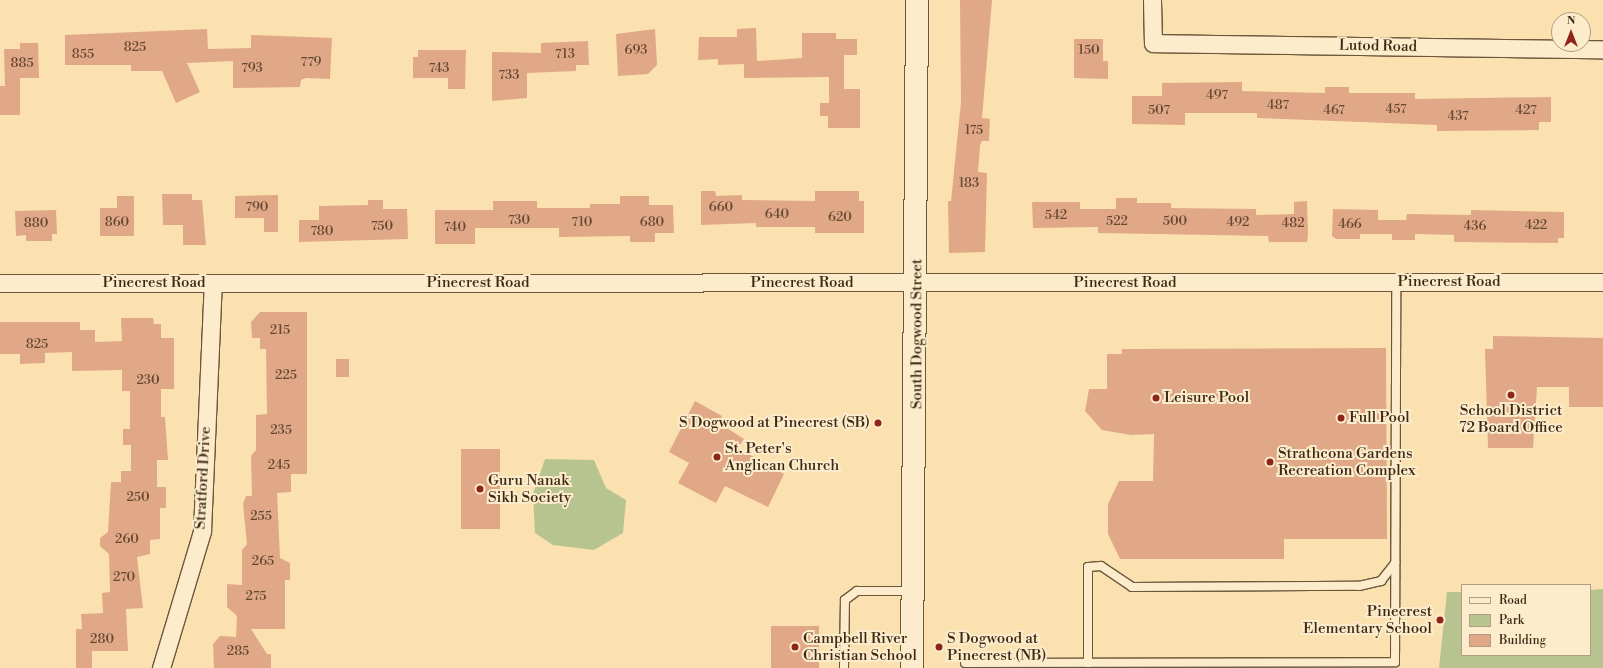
<!DOCTYPE html>
<html>
<head>
<meta charset="utf-8">
<style>
  body { margin:0 }
  #map { position:relative; width:1603px; height:668px; overflow:hidden; background:#fbe1b0; font-family:"Libre Bodoni",serif }
  div>[style] { position:absolute }
  [style*='--x'] { left:calc(var(--x)*1px); top:calc(var(--y)*1px); width:calc(var(--w)*1px); rotate:calc(var(--a)*1deg) }
  .green>* { inset:0; background:#b8c490 }
  .building>* { inset:0; background:#e1a887; transform-origin:0 0 }
  .roads { filter:drop-shadow(1px 0 #6c563c) drop-shadow(-1px 0 #6c563c) drop-shadow(0 1px #6c563c) drop-shadow(0 -1px #6c563c) }
  .lane>* { height:8px; margin:-4px; padding:0 4px; transform-origin:4px; border-radius:4px; background:#fceccc }
  .street>* { height:17px; margin:-8.5px; padding:0 8.5px; transform-origin:8.5px; border-radius:8.5px; background:#fceccc }
  .secondary>* { height:22px; margin:-11px; padding:0 11px; transform-origin:11px; border-radius:11px; background:#fceccc }
  .dots>* { width:11px; height:11px; translate:-50% -50%; box-sizing:border-box; border:2px solid #fceccc; border-radius:50% }
  span { translate:-50% -50%; white-space:nowrap; text-align:center; line-height:1.15; -webkit-text-stroke:4px #fceccc; paint-order:stroke }
  .number-label { font-size:13px; color:#654832 }
  .number-label span { -webkit-text-stroke-width:0 }
  .street-label { font-size:15px; color:#3c2815 }
  .poi-label { font-size:15px; color:#3c2815 }
  .left { translate:0 -50%; text-align:left }
  .right { translate:-100% -50%; text-align:right }
  .legend { position:absolute; left:1461px; top:584px; width:130px; height:72px; box-sizing:border-box; background:#fceccc; border:1px solid #af9e83; margin:0; padding:5px 7px; list-style:none; font-size:12px; color:#3c2815 }
  .legend li { display:flex; align-items:center; gap:8px; height:20px }
  .legend b { width:20px; border:1px solid #af9e83 }
  .north { position:absolute; left:1551px; top:12px; width:40px; height:40px; box-sizing:border-box; background:#fceccc; border:1px solid #af9e83; border-radius:50%; rotate:0deg; font-size:11px; font-weight:700; line-height:16px; text-align:center; color:#3c2815 }
  .north::after { content:''; display:block; margin:auto; width:14px; height:18px; background:#8f2418; clip-path:polygon(50% 0,100% 100%,50% 72%,0 100%) }
</style>
</head>
<body>
<div id="map">
  <div class="green">
    <div style="clip-path:polygon(545px 459px,594px 460px,606px 488px,626px 500px,623px 533px,594px 550px,553px 545px,535px 533px,533px 494px)"></div>
    <div style="clip-path:polygon(1603px 589px,1603px 668px,1439px 668px,1447px 592px,1462px 592px,1462px 655px,1590px 655px,1590px 590px)"></div>
  </div>
  <div class="building">
    <div style="clip-path:polygon(960px 0,992px 0,982px 118px,990px 119px,989px 141px,982px 141px,980px 145px,978px 172px,987px 173px,985px 252px,949px 253px,948px 201px,951px 201px,961px 102px)"></div>
    <div style="clip-path:polygon(756px 28px,757px 61px,802px 58px,802px 33px,836px 33px,836px 39px,857px 39px,857px 55px,844px 55px,844px 89px,860px 89px,860px 128px,828px 128px,828px 116px,820px 116px,820px 103px,829px 103px,829px 77px,744px 78px,744px 64px,718px 65px,718px 59px,698px 60px,699px 37px,737px 37px,737px 29px)"></div>
    <div style="clip-path:polygon(207px 29px,208px 49px,251px 48px,251px 35px,332px 38px,330px 79px,306px 78px,301px 80px,300px 87px,233px 88px,233px 61px,187px 63px,200px 92px,176px 103px,162px 71px,131px 71px,131px 65px,65px 65px,65px 35px)"></div>
    <div style="clip-path:polygon(655px 29px,657px 65px,648px 74px,618px 76px,616px 34px)"></div>
    <div style="clip-path:polygon(1074px 39px,1103px 39px,1103px 61px,1108px 61px,1108px 79px,1074px 78px)"></div>
    <div style="clip-path:polygon(588px 41px,589px 65px,576px 65px,576px 71px,527px 73px,527px 98px,492px 101px,492px 52px,541px 53px,541px 43px)"></div>
    <div style="clip-path:polygon(20px 43px,38px 43px,39px 78px,20px 78px,20px 115px,0 115px,0 86px,5px 86px,4px 49px,20px 49px)"></div>
    <div style="clip-path:polygon(418px 50px,466px 50px,465px 89px,448px 89px,448px 78px,413px 78px,413px 57px,418px 57px)"></div>
    <div style="clip-path:polygon(1242px 82px,1242px 91px,1325px 93px,1325px 87px,1349px 87px,1349px 93px,1415px 93px,1415px 99px,1551px 97px,1551px 122px,1539px 122px,1539px 130px,1437px 131px,1437px 125px,1257px 118px,1257px 113px,1185px 113px,1185px 125px,1132px 124px,1132px 96px,1162px 96px,1162px 83px)"></div>
    <div style="clip-path:polygon(701px 191px,715px 191px,716px 196px,742px 195px,742px 200px,815px 201px,815px 191px,859px 191px,859px 201px,864px 201px,864px 233px,815px 233px,815px 227px,756px 227px,756px 223px,701px 225px)"></div>
    <div style="clip-path:polygon(162px 194px,192px 194px,192px 200px,202px 200px,206px 245px,183px 245px,183px 225px,163px 225px)"></div>
    <div style="clip-path:polygon(278px 195px,278px 232px,264px 232px,264px 218px,235px 218px,235px 196px)"></div>
    <div style="clip-path:polygon(117px 196px,134px 196px,134px 236px,100px 236px,100px 208px,117px 208px)"></div>
    <div style="clip-path:polygon(620px 196px,649px 196px,649px 205px,673px 205px,674px 233px,655px 233px,655px 242px,630px 242px,630px 236px,559px 237px,559px 228px,475px 228px,475px 244px,435px 244px,435px 210px,493px 210px,493px 201px,537px 201px,537px 208px,590px 208px,590px 204px,620px 204px)"></div>
    <div style="clip-path:polygon(1116px 198px,1137px 198px,1137px 203px,1171px 203px,1171px 208px,1256px 209px,1256px 215px,1294px 214px,1294px 202px,1307px 201px,1308px 235px,1307px 242px,1269px 242px,1268px 236px,1098px 233px,1098px 227px,1033px 228px,1032px 202px,1080px 202px,1080px 209px,1116px 209px)"></div>
    <div style="clip-path:polygon(368px 200px,383px 200px,383px 209px,407px 209px,408px 239px,299px 242px,299px 220px,319px 220px,319px 206px,368px 205px)"></div>
    <div style="clip-path:polygon(1333px 209px,1378px 210px,1378px 220px,1406px 220px,1407px 214px,1471px 215px,1471px 210px,1564px 212px,1564px 238px,1558px 238px,1558px 243px,1454px 242px,1454px 235px,1415px 234px,1415px 240px,1392px 240px,1392px 234px,1360px 234px,1360px 239px,1336px 239px,1332px 236px)"></div>
    <div style="clip-path:polygon(56px 210px,57px 234px,52px 234px,52px 241px,26px 241px,26px 235px,16px 236px,15px 211px)"></div>
    <div style="clip-path:polygon(260px 312px,307px 312px,307px 474px,291px 474px,291px 492px,277px 493px,280px 558px,290px 563px,290px 580px,285px 580px,285px 629px,251px 629px,267px 654px,271px 654px,271px 668px,214px 668px,213px 644px,220px 636px,236px 637px,237px 616px,227px 607px,227px 584px,242px 585px,242px 550px,247px 544px,243px 504px,246px 496px,252px 496px,251px 456px,256px 450px,256px 415px,267px 414px,266px 349px,260px 349px,260px 338px,252px 338px,251px 322px)"></div>
    <div style="clip-path:polygon(121px 318px,153px 318px,154px 324px,161px 324px,161px 338px,174px 338px,174px 389px,161px 389px,161px 417px,165px 417px,168px 460px,157px 460px,157px 487px,166px 487px,166px 508px,160px 508px,160px 539px,150px 540px,150px 554px,137px 557px,143px 608px,126px 609px,128px 651px,92px 651px,92px 668px,76px 668px,76px 629px,82px 629px,81px 614px,103px 613px,102px 593px,110px 592px,109px 554px,100px 546px,100px 538px,108px 532px,111px 482px,121px 482px,121px 471px,131px 471px,131px 445px,123px 445px,123px 429px,130px 429px,130px 391px,122px 391px,122px 370px,72px 371px,72px 352px,45px 353px,45px 363px,20px 364px,20px 354px,0 354px,0 322px,80px 322px,80px 330px,95px 330px,95px 342px,122px 341px)"></div>
    <div style="clip-path:polygon(1493px 336px,1603px 338px,1603px 407px,1569px 407px,1569px 387px,1537px 387px,1533px 448px,1488px 448px,1485px 349px,1493px 349px)"></div>
    <div style="clip-path:polygon(1386px 348px,1387px 539px,1284px 539px,1284px 559px,1120px 559px,1108px 534px,1108px 504px,1119px 481px,1153px 481px,1154px 434px,1131px 435px,1102px 430px,1085px 411px,1089px 389px,1107px 389px,1107px 354px,1122px 354px,1122px 349px)"></div>
    <div style="left:336px;top:359px;width:13px;height:18px"></div>
    <div style="clip-path:polygon(695px 401px,722px 416px,719px 423px,744px 439px,738px 448px,784px 474px,768px 507px,725px 486px,716px 503px,678px 483px,689px 463px,669px 452px)"></div>
    <div style="left:461px;top:449px;width:39px;height:80px"></div>
    <div style="left:771px;top:626px;width:48px;height:42px"></div>
  </div>
  <div class="roads">
    <div class="lane">
      <div style="--x:965;--y:663;--w:430;--a:-0.1"></div>
      <div style="--x:1395;--y:662;--w:380;--a:-89.8"></div>
      <div style="--x:1088;--y:663;--w:96;--a:-90"></div>
      <div style="--x:1088;--y:567;--w:13;--a:-4"></div>
      <div style="--x:1101;--y:566;--w:37;--a:34"></div>
      <div style="--x:1132;--y:587;--w:227;--a:-0.3"></div>
      <div style="--x:1359;--y:586;--w:23;--a:-13"></div>
      <div style="--x:1381;--y:581;--w:23;--a:-52"></div>
      <div style="--x:844;--y:668;--w:68;--a:-89.2"></div>
      <div style="--x:845;--y:600;--w:15;--a:-37"></div>
      <div style="--x:857;--y:591;--w:54;--a:0"></div>
    </div>
    <div class="street">
      <div style="--x:1152;--y:0;--w:43;--a:88.7"></div>
      <div style="--x:1153;--y:43;--w:450;--a:0.8"></div>
      <div style="--x:0;--y:283;--w:1603;--a:-0.04"></div>
      <div style="--x:161;--y:668;--w:143;--a:-73.3"></div>
      <div style="--x:202;--y:531;--w:248;--a:-87.5"></div>
    </div>
    <div class="secondary">
      <div style="--x:912;--y:668;--w:668;--a:-89.57"></div>
    </div>
  </div>
  <div class="dots">
    <div style="left:1511px;top:395px;background:#8f2418"></div>
    <div style="left:1156px;top:398px;background:#8f2418"></div>
    <div style="left:1341px;top:418px;background:#8f2418"></div>
    <div style="left:878px;top:423px;background:#8f2418"></div>
    <div style="left:717px;top:457px;background:#8f2418"></div>
    <div style="left:1270px;top:462px;background:#8f2418"></div>
    <div style="left:480px;top:489px;background:#8f2418"></div>
    <div style="left:1440px;top:620px;background:#8f2418"></div>
    <div style="left:795px;top:647px;background:#8f2418"></div>
    <div style="left:939px;top:647px;background:#8f2418"></div>
  </div>
  <div class="number-label">
    <span style="left:135px;top:47px">825</span>
    <span style="left:636px;top:50px">693</span>
    <span style="left:1089px;top:50px">150</span>
    <span style="left:83px;top:54px">855</span>
    <span style="left:565px;top:54px">713</span>
    <span style="left:311px;top:62px">779</span>
    <span style="left:22px;top:63px">885</span>
    <span style="left:252px;top:68px">793</span>
    <span style="left:439px;top:68px">743</span>
    <span style="left:509px;top:75px">733</span>
    <span style="left:1217px;top:95px">497</span>
    <span style="left:1278px;top:105px">487</span>
    <span style="left:1396px;top:109px">457</span>
    <span style="left:1159px;top:110px">507</span>
    <span style="left:1334px;top:110px">467</span>
    <span style="left:1526px;top:110px">427</span>
    <span style="left:1458px;top:116px">437</span>
    <span style="left:974px;top:130px">175</span>
    <span style="left:969px;top:183px">183</span>
    <span style="left:257px;top:207px">790</span>
    <span style="left:721px;top:207px">660</span>
    <span style="left:777px;top:214px">640</span>
    <span style="left:1056px;top:215px">542</span>
    <span style="left:840px;top:217px">620</span>
    <span style="left:519px;top:220px">730</span>
    <span style="left:1117px;top:221px">522</span>
    <span style="left:1175px;top:221px">500</span>
    <span style="left:117px;top:222px">860</span>
    <span style="left:582px;top:222px">710</span>
    <span style="left:652px;top:222px">680</span>
    <span style="left:1238px;top:222px">492</span>
    <span style="left:36px;top:223px">880</span>
    <span style="left:1293px;top:223px">482</span>
    <span style="left:1350px;top:224px">466</span>
    <span style="left:1536px;top:225px">422</span>
    <span style="left:382px;top:226px">750</span>
    <span style="left:1475px;top:226px">436</span>
    <span style="left:455px;top:227px">740</span>
    <span style="left:322px;top:231px">780</span>
    <span style="left:280px;top:330px">215</span>
    <span style="left:37px;top:344px">825</span>
    <span style="left:286px;top:375px">225</span>
    <span style="left:148px;top:380px">230</span>
    <span style="left:281px;top:430px">235</span>
    <span style="left:279px;top:465px">245</span>
    <span style="left:138px;top:497px">250</span>
    <span style="left:261px;top:516px">255</span>
    <span style="left:127px;top:539px">260</span>
    <span style="left:263px;top:561px">265</span>
    <span style="left:124px;top:577px">270</span>
    <span style="left:256px;top:596px">275</span>
    <span style="left:102px;top:639px">280</span>
    <span style="left:238px;top:651px">285</span>
  </div>
  <div class="street-label">
    <span style="left:1378px;top:46px;rotate:1deg">Lutod Road</span>
    <span style="left:1449px;top:282px">Pinecrest Road</span>
    <span style="left:154px;top:283px">Pinecrest Road</span>
    <span style="left:478px;top:283px">Pinecrest Road</span>
    <span style="left:802px;top:283px">Pinecrest Road</span>
    <span style="left:1125px;top:283px">Pinecrest Road</span>
    <span style="left:917px;top:334px;rotate:-90deg">South Dogwood Street</span>
    <span style="left:203px;top:478px;rotate:-87deg">Stratford Drive</span>
  </div>
  <div class="poi-label">
    <span class="left" style="left:1164px;top:398px">Leisure Pool</span>
    <span style="left:1511px;top:419px">School District<br>72 Board Office</span>
    <span class="left" style="left:1349px;top:418px">Full Pool</span>
    <span class="right" style="left:870px;top:423px">S Dogwood at Pinecrest (SB)</span>
    <span class="left" style="left:725px;top:457px">St. Peter's<br>Anglican Church</span>
    <span class="left" style="left:1278px;top:462px">Strathcona Gardens<br>Recreation Complex</span>
    <span class="left" style="left:488px;top:489px">Guru Nanak<br>Sikh Society</span>
    <span class="right" style="left:1432px;top:620px">Pinecrest<br>Elementary School</span>
    <span class="left" style="left:803px;top:647px">Campbell River<br>Christian School</span>
    <span class="left" style="left:947px;top:647px">S Dogwood at<br>Pinecrest (NB)</span>
  </div>
  <ul class="legend">
  <li><b style="height:5px;background:#fceccc"></b>Road</li>
  <li><b style="height:11px;background:#b8c490"></b>Park</li>
  <li><b style="height:11px;background:#e1a887"></b>Building</li>
  </ul>
  <div class="north">N</div>
</div>
</body>
</html>
